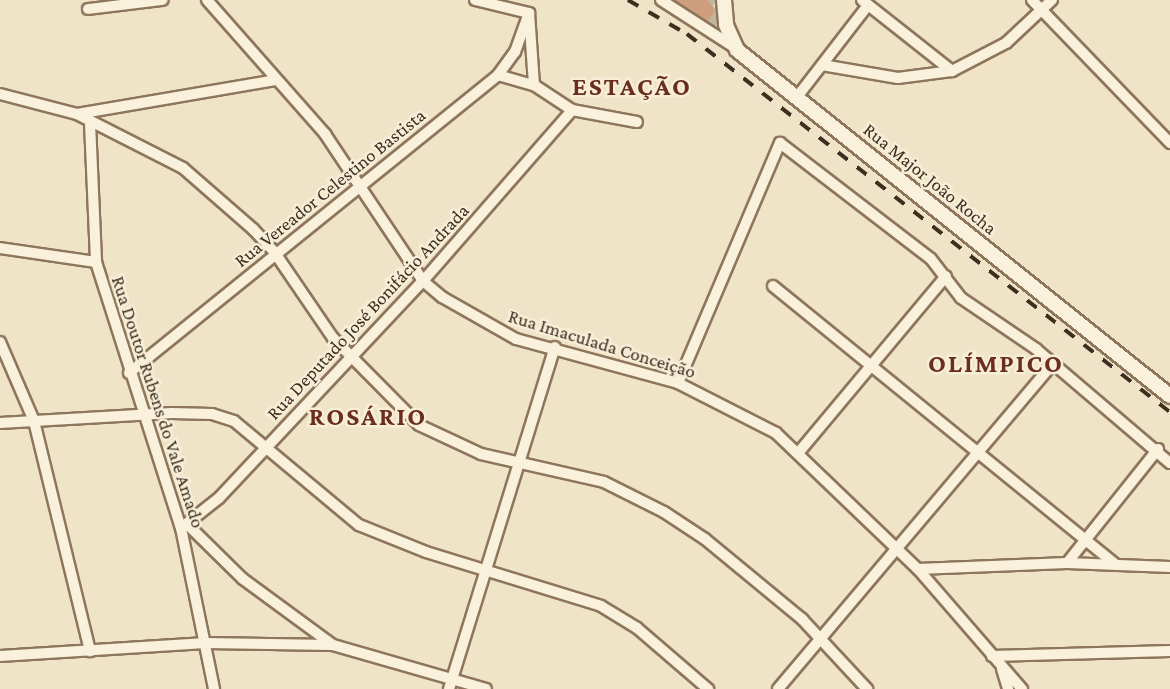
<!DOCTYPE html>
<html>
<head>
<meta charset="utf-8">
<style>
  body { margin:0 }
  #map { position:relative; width:1170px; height:689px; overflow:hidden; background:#f0e4c8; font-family:"Crimson Pro",serif }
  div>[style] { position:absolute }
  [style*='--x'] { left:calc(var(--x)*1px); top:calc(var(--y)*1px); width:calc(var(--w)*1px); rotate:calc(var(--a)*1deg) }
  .shadow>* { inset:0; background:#0003 }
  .building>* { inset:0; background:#cf9f7d }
  .roads { filter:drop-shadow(2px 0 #8d765c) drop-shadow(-2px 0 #8d765c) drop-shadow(0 2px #8d765c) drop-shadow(0 -2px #8d765c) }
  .street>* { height:10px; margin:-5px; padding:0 5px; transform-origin:5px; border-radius:5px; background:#faf1dc }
  .secondary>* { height:14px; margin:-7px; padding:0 7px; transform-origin:7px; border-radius:7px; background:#faf1dc }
  .rail>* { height:3.5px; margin-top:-1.75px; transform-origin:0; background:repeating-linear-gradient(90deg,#3d2e20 0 12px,transparent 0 24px) }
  span { translate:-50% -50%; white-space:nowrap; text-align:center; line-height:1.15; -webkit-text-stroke:5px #f7eed8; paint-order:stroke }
  .street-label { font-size:19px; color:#3d2e20 }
  .district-label { font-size:26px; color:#6b2e1e; font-weight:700; letter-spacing:2px }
</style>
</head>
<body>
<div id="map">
  <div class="shadow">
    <div style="clip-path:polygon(675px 0,717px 0,713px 6px,721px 14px,716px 27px)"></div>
  </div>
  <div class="building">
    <div style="clip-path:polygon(675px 0,708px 0,715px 11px,708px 21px)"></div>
  </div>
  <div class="roads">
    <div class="street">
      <div style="--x:207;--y:0;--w:179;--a:48.6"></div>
      <div style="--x:325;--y:134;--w:177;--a:56.3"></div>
      <div style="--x:423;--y:281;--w:25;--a:40"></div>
      <div style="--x:442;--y:297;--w:85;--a:29.6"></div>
      <div style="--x:516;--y:339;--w:168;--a:15.2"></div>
      <div style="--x:678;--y:383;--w:110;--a:27"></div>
      <div style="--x:776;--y:433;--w:197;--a:43.8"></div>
      <div style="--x:918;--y:569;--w:159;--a:49.1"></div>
      <div style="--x:475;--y:0;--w:56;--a:13.5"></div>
      <div style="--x:661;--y:0;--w:90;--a:32.8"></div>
      <div style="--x:862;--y:0;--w:115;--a:38.3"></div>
      <div style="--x:1032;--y:0;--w:199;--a:46"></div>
      <div style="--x:88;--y:9;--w:75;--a:-6.9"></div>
      <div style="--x:529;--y:13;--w:72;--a:86"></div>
      <div style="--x:822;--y:65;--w:77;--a:9.7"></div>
      <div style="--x:898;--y:78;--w:54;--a:-7.4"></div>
      <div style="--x:952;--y:71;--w:61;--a:-27.4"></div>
      <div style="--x:1006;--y:43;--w:63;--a:-43.1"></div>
      <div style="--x:498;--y:75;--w:37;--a:16"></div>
      <div style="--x:534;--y:85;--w:45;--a:33.3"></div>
      <div style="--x:572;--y:110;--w:66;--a:10.5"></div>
      <div style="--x:0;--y:94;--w:80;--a:14.6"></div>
      <div style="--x:77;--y:114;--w:119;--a:27"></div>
      <div style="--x:183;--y:168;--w:93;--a:41.1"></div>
      <div style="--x:253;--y:229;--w:33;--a:47"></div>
      <div style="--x:275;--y:253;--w:103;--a:55.7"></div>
      <div style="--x:333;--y:338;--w:122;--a:45.3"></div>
      <div style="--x:419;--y:425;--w:68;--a:25.1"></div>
      <div style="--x:481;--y:454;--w:126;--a:12.8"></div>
      <div style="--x:604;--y:482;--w:67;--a:26.6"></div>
      <div style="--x:664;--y:512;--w:49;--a:33.4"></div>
      <div style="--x:705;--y:539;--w:126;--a:39.5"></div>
      <div style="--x:802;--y:619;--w:96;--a:47.1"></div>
      <div style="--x:797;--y:97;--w:116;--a:-52.3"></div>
      <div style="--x:77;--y:114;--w:201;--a:-9.7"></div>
      <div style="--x:90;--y:123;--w:139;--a:87.5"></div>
      <div style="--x:96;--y:262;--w:279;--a:72.3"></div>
      <div style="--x:181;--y:528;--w:164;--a:78.4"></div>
      <div style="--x:0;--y:248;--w:97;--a:8.3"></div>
      <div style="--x:773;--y:286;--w:442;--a:39.1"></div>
      <div style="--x:0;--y:342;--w:86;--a:66.7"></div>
      <div style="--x:34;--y:421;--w:237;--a:76.3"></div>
      <div style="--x:129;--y:373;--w:474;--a:-38.9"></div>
      <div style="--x:498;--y:75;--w:29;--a:-54"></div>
      <div style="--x:515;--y:52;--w:41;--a:-70.3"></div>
      <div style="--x:678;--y:383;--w:261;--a:-67"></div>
      <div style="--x:780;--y:143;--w:190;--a:37.5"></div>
      <div style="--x:931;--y:259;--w:49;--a:52.4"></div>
      <div style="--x:961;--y:298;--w:91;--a:34.2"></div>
      <div style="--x:1036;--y:349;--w:176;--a:40.4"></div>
      <div style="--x:0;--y:423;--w:172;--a:-3.3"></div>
      <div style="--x:172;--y:413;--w:40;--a:1.4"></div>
      <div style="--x:212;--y:414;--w:23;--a:18"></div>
      <div style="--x:234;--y:421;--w:163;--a:39.8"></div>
      <div style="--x:359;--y:525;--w:72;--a:21.9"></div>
      <div style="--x:426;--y:552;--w:183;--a:17.1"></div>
      <div style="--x:601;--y:606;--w:42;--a:31.4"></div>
      <div style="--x:637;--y:628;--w:94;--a:40.7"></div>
      <div style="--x:799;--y:452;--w:229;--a:-50.1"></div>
      <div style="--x:188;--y:525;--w:77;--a:44.5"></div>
      <div style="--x:243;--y:579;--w:112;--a:36.3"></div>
      <div style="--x:333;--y:645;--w:159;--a:16"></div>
      <div style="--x:181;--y:528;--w:48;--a:-38.3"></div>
      <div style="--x:219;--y:498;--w:298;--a:-46.8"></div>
      <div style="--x:423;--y:281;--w:227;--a:-48.9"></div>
      <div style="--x:1067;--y:563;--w:146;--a:-51.4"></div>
      <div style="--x:918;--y:569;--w:149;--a:-2.3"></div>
      <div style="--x:1067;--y:563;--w:103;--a:2.2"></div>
      <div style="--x:0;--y:656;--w:206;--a:-3.6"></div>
      <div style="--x:206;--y:643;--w:126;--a:0.9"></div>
      <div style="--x:992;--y:656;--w:178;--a:-1.6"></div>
      <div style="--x:1002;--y:669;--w:21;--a:73"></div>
      <div style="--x:449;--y:689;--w:358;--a:-72.8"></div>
      <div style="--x:778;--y:689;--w:426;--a:-49.8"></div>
    </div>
    <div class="secondary">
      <div style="--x:724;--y:0;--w:25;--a:85"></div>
      <div style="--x:726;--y:25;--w:27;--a:66"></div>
      <div style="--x:737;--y:50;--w:554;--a:38.63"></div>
    </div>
  </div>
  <div class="rail">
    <div style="--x:628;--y:0;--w:68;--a:30"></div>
    <div style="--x:687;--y:34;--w:613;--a:38.05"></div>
  </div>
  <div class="street-label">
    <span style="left:930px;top:179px;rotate:39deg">Rua Major João Rocha</span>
    <span style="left:330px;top:188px;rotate:-39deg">Rua Vereador Celestino Bastista</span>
    <span style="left:368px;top:312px;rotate:-47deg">Rua Deputado José Bonifácio Andrada</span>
    <span style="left:602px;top:344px;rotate:17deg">Rua Imaculada Conceição</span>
    <span style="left:158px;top:402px;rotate:72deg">Rua Doutor Rubens do Vale Amado</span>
  </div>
  <div class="district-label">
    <span style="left:632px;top:87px">ESTAÇÃO</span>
    <span style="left:996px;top:364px">OLÍMPICO</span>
    <span style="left:368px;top:417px">ROSÁRIO</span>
  </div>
</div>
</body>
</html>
